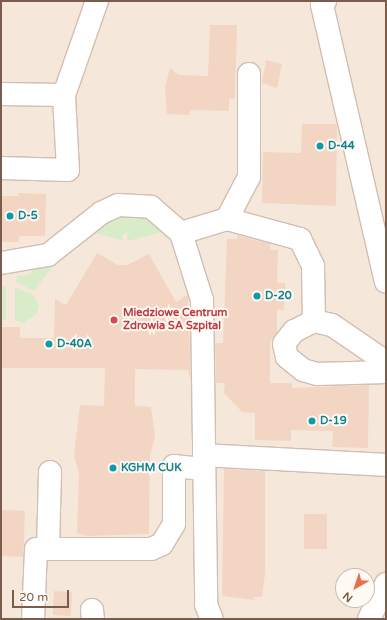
<!DOCTYPE html>
<html>
<head>
<meta charset="utf-8">
<style>
  body { margin:0 }
  #map { position:relative; width:387px; height:620px; overflow:hidden; background:#fdf6ec; font-family:"Varela Round",sans-serif }
  div>[style] { position:absolute }
  [style*='--x'] { left:calc(var(--x)*1px); top:calc(var(--y)*1px); width:calc(var(--w)*1px); rotate:calc(var(--a)*1deg) }
  .residential>* { inset:0; background:#f5e8da }
  .green>* { inset:0; background:#d8ecc9; transform-origin:0 0 }
  .building>* { inset:0; background:#f3d5c3; transform-origin:0 0 }
  .roads { filter:drop-shadow(1px 0 #d1beb0) drop-shadow(-1px 0 #d1beb0) drop-shadow(0 1px #d1beb0) drop-shadow(0 -1px #d1beb0) }
  .minor>* { height:22px; margin:-11px; padding:0 11px; transform-origin:11px; border-radius:11px; background:#fff }
  .dots>* { width:11px; height:11px; translate:-50% -50%; box-sizing:border-box; border:2px solid #fffaf3; border-radius:50% }
  span { translate:-50% -50%; white-space:nowrap; text-align:center; line-height:1.15; -webkit-text-stroke:4px #fffaf3; paint-order:stroke }
  .culture-label { font-size:11px; color:#0d838f; font-weight:700 }
  .left { translate:0 -50%; text-align:left }
  .health-label { font-size:11px; color:#be3a42; font-weight:700 }
  .frame { position:absolute; inset:0; border:2px solid #7a5c4d; pointer-events:none }
  .north { position:absolute; left:335px; top:568px; width:40px; height:40px; box-sizing:border-box; background:#fffaf3; border:1px solid #cabbb1; border-radius:50%; rotate:219deg; font-size:11px; font-weight:700; line-height:16px; text-align:center; color:#7a5c4d }
  .north::after { content:''; display:block; margin:auto; width:14px; height:18px; background:#e76f51; clip-path:polygon(50% 0,100% 100%,50% 72%,0 100%) }
  .scale { position:absolute; left:12px; top:590px; width:57px; height:18px; box-sizing:border-box; border:2px solid #7a5c4d; border-top:0; padding-left:5px; font-size:12px; line-height:14px; white-space:nowrap; color:#7a5c4d; -webkit-text-stroke:3px #fffaf3; paint-order:stroke }
</style>
</head>
<body>
<div id="map">
  <div class="residential">
    <div style="clip-path:polygon(evenodd,1px 1px,386px 1px,386px 619px,1px 619px,1px 1px,343px 576px,367px 576px,367px 600px,343px 600px,343px 576px)"></div>
  </div>
  <div class="green">
    <div style="clip-path:polygon(139px 211px,168px 231px,127px 241px,127px 233px,122px 235px,124px 241px,92px 232px,109px 218px)"></div>
    <div style="clip-path:polygon(56px 262px,34px 291px,15px 282px,18px 276px,31px 274px,35px 265px)"></div>
    <div style="left:6px;top:286px;width:34px;height:6px;rotate:90deg"></div>
    <div style="clip-path:polygon(15px 287px,33px 295px,39px 305px,37px 313px,24px 323px,15px 320px)"></div>
  </div>
  <div class="building">
    <div style="clip-path:polygon(210px 25px,237px 25px,235px 99px,229px 99px,229px 111px,190px 110px,190px 115px,167px 114px,165px 87px,170px 68px,179px 75px,208px 76px)"></div>
    <div style="clip-path:polygon(266px 60px,282px 64px,277px 88px,262px 83px)"></div>
    <div style="clip-path:polygon(302px 124px,337px 124px,336px 206px,262px 203px,263px 152px,301px 153px)"></div>
    <div style="clip-path:polygon(18px 193px,46px 194px,45px 236px,19px 236px,19px 242px,1px 242px,1px 196px,18px 196px)"></div>
    <div style="clip-path:polygon(237px 235px,270px 244px,270px 250px,278px 250px,277px 283px,285px 283px,284px 310px,277px 310px,277px 333px,270px 342px,270px 383px,292px 383px,292px 388px,369px 385px,368px 448px,332px 447px,333px 431px,291px 430px,291px 441px,255px 440px,255px 413px,242px 412px,224px 393px,225px 383px,216px 383px,215px 343px,223px 343px,227px 239px,237px 239px)"></div>
    <div style="clip-path:polygon(97px 253px,118px 265px,127px 265px,149px 254px,176px 302px,187px 295px,188px 298px,191px 383px,188px 370px,135px 369px,135px 406px,151px 407px,155px 436px,150px 456px,149px 534px,86px 536px,77px 533px,79px 473px,74px 456px,80px 405px,104px 406px,105px 368px,1px 368px,2px 327px,20px 327px,20px 338px,54px 338px,55px 299px,66px 305px)"></div>
    <div style="clip-path:polygon(224px 469px,265px 471px,265px 574px,262px 597px,254px 597px,254px 600px,222px 596px)"></div>
    <div style="left:1px;top:510px;width:24px;height:46px;rotate:2deg"></div>
    <div style="left:304px;top:514px;width:23px;height:35px"></div>
    <div style="left:54px;top:591px;width:18px;height:24px;rotate:3deg"></div>
  </div>
  <div class="roads">
    <div class="minor">
      <div style="--x:325;--y:1;--w:5;--a:127"></div>
      <div style="--x:322;--y:5;--w:284;--a:77"></div>
      <div style="--x:1;--y:94;--w:63;--a:0.9"></div>
      <div style="--x:1;--y:168;--w:67;--a:1.7"></div>
      <div style="--x:68;--y:170;--w:75;--a:-93.1"></div>
      <div style="--x:64;--y:95;--w:100;--a:-70.7"></div>
      <div style="--x:227;--y:219;--w:47;--a:-62.4"></div>
      <div style="--x:249;--y:177;--w:103;--a:-90"></div>
      <div style="--x:181;--y:233;--w:48;--a:-16.9"></div>
      <div style="--x:227;--y:219;--w:76;--a:15.3"></div>
      <div style="--x:300;--y:239;--w:30;--a:64"></div>
      <div style="--x:313;--y:266;--w:55;--a:89"></div>
      <div style="--x:314;--y:321;--w:18;--a:13"></div>
      <div style="--x:332;--y:325;--w:65;--a:34.4"></div>
      <div style="--x:1;--y:263;--w:48;--a:-9.7"></div>
      <div style="--x:48;--y:255;--w:68;--a:-38.4"></div>
      <div style="--x:101;--y:213;--w:19;--a:-25"></div>
      <div style="--x:118;--y:205;--w:33;--a:3"></div>
      <div style="--x:151;--y:207;--w:40;--a:41"></div>
      <div style="--x:181;--y:233;--w:70;--a:72.6"></div>
      <div style="--x:202;--y:300;--w:305;--a:89.2"></div>
      <div style="--x:206;--y:605;--w:15;--a:67"></div>
      <div style="--x:314;--y:321;--w:22;--a:153"></div>
      <div style="--x:294;--y:331;--w:16;--a:128"></div>
      <div style="--x:284;--y:344;--w:13;--a:77"></div>
      <div style="--x:287;--y:357;--w:21;--a:39"></div>
      <div style="--x:303;--y:370;--w:15;--a:16"></div>
      <div style="--x:317;--y:374;--w:69;--a:-1.7"></div>
      <div style="--x:204;--y:455;--w:182;--a:3.1"></div>
      <div style="--x:48;--y:549;--w:77;--a:-88.5"></div>
      <div style="--x:92;--y:610;--w:9;--a:84"></div>
      <div style="--x:33;--y:619;--w:70;--a:-87.5"></div>
      <div style="--x:36;--y:549;--w:115;--a:0"></div>
      <div style="--x:151;--y:549;--w:12;--a:-24"></div>
      <div style="--x:162;--y:544;--w:23;--a:-59"></div>
      <div style="--x:174;--y:524;--w:58;--a:-90"></div>
      <div style="--x:174;--y:466;--w:30;--a:6"></div>
      <div style="--x:369;--y:619;--w:39;--a:-64"></div>
    </div>
  </div>
  <div class="dots">
    <div style="left:320px;top:146px;background:#0f9aa8"></div>
    <div style="left:10px;top:216px;background:#0f9aa8"></div>
    <div style="left:257px;top:296px;background:#0f9aa8"></div>
    <div style="left:114px;top:320px;background:#e0444e"></div>
    <div style="left:49px;top:344px;background:#0f9aa8"></div>
    <div style="left:312px;top:421px;background:#0f9aa8"></div>
    <div style="left:113px;top:468px;background:#0f9aa8"></div>
  </div>
  <div class="culture-label">
    <span class="left" style="left:328px;top:146px">D-44</span>
    <span class="left" style="left:18px;top:216px">D-5</span>
    <span class="left" style="left:265px;top:296px">D-20</span>
    <span class="left" style="left:57px;top:344px">D-40A</span>
    <span class="left" style="left:320px;top:421px">D-19</span>
    <span class="left" style="left:121px;top:468px">KGHM CUK</span>
  </div>
  <div class="health-label">
    <span class="left" style="left:123px;top:320px">Miedziowe Centrum<br>Zdrowia SA Szpital</span>
  </div>
  <div class="frame"></div>
  <div class="north">N</div>
  <div class="scale">20 m</div>
</div>
</body>
</html>
